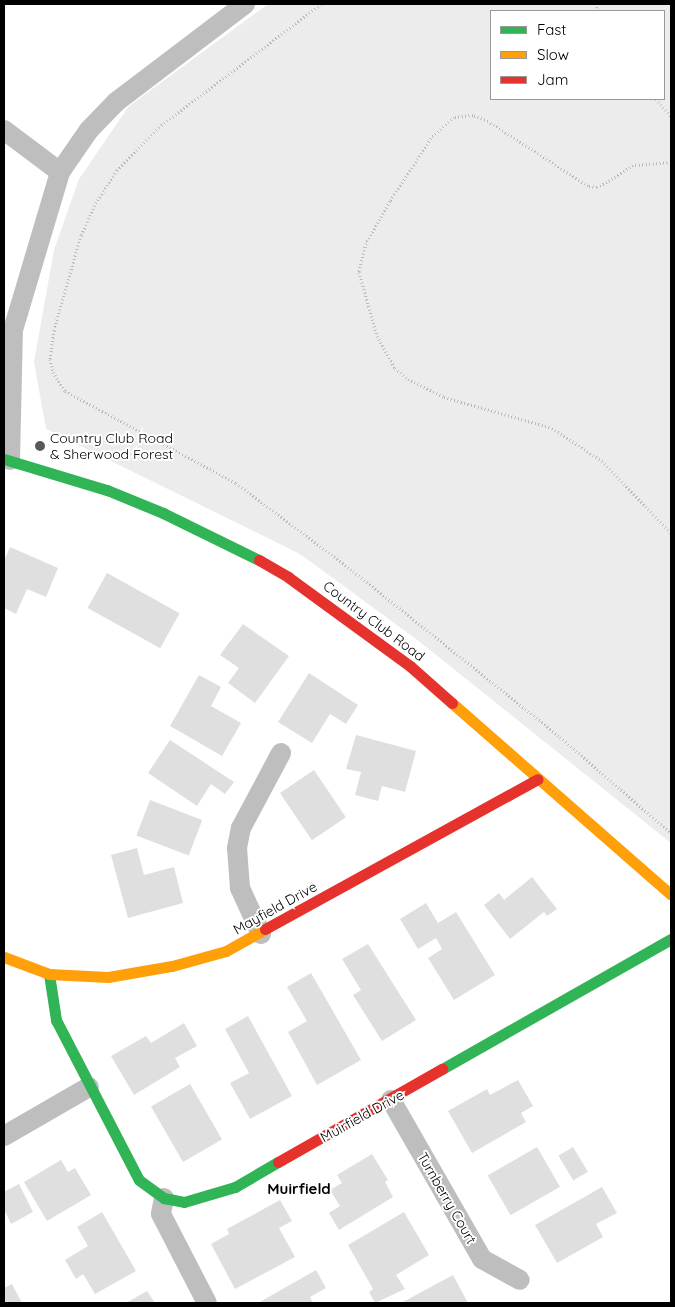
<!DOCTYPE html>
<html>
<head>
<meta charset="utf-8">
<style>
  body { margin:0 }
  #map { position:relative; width:675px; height:1307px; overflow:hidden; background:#fff; font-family:Quicksand,sans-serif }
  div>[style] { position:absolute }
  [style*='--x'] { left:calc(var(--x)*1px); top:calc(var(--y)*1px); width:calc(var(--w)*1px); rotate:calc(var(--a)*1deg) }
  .green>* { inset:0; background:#ececec }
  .building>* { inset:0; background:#dfdfdf; transform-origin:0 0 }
  .path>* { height:3px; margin-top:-1.5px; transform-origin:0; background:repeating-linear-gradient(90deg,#b9b9b9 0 1px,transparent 0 3.5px) }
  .street>* { height:20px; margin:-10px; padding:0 10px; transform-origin:10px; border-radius:10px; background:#bebebe }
  .fast>* { height:11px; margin:-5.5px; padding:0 5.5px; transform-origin:5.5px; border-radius:5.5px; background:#30b455 }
  .slow>* { height:11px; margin:-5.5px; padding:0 5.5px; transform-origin:5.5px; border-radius:5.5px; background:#ff9f0a }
  .jam>* { height:11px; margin:-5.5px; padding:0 5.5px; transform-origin:5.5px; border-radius:5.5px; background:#e5322d }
  .dots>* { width:14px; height:14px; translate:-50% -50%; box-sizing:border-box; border:2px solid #fff; border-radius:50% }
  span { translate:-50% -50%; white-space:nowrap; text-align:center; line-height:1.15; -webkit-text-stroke:4px #fff; paint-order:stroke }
  .poi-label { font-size:14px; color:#000 }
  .left { translate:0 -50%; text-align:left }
  .street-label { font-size:14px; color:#000 }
  .neighbourhood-label { font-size:15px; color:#000; font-weight:700 }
  .frame { position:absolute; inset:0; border:5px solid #000; pointer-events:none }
  .legend { position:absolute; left:490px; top:10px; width:175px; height:90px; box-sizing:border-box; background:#fff; border:1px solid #999; margin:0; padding:6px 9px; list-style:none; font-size:15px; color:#000 }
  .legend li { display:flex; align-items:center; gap:10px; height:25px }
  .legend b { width:25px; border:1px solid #999 }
</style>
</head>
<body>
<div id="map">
  <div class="green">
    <div style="clip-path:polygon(evenodd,268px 4px,671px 4px,671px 843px,420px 642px,300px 554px,46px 429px,34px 362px,54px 250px,79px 179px,129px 106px,268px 4px,491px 11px,664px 11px,664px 99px,491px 99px,491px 11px)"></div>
  </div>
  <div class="building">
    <div style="clip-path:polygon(10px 547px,58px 568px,46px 597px,27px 589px,16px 614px,4px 608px,4px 561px)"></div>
    <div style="left:107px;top:573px;width:83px;height:40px;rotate:29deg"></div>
    <div style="clip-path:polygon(243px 624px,289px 656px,255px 703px,228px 683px,239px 668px,220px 655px)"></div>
    <div style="clip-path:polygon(309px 673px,358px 705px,346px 724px,330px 714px,312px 743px,278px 722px)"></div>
    <div style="clip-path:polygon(199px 675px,221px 687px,211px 706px,241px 723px,222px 756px,170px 726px)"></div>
    <div style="clip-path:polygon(356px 735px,416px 751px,405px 792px,382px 786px,378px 801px,355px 795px,361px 772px,346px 769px)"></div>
    <div style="clip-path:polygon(170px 740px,234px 782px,225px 794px,211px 784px,197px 806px,148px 773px)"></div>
    <div style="left:314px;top:770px;width:57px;height:41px;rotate:56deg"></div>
    <div style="left:150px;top:800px;width:56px;height:38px;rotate:21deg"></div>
    <div style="clip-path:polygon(137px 848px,144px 875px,174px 867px,183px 903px,128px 918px,111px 855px)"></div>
    <div style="clip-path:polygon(532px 877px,557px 909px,547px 916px,544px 912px,510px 939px,484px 905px,499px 893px,504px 900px)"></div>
    <div style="clip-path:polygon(426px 903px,438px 923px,456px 912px,495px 975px,454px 1000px,428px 958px,442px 949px,436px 938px,418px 949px,400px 919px)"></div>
    <div style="clip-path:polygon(368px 944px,416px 1020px,382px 1041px,353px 995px,361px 990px,342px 959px)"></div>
    <div style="clip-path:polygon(311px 973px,361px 1060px,317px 1085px,288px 1032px,307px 1021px,287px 987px)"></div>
    <div style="clip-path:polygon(248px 1016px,292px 1096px,250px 1119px,230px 1083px,249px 1073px,225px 1029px)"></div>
    <div style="clip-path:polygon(184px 1023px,197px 1046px,175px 1058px,180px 1067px,134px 1095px,111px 1056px,146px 1036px,151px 1043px)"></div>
    <div style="clip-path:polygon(518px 1080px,533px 1106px,521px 1113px,526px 1122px,472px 1153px,448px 1111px,487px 1089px,490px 1095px)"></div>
    <div style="left:190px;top:1084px;width:64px;height:45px;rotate:60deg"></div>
    <div style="left:537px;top:1147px;width:46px;height:57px;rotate:60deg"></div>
    <div style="left:573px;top:1147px;width:29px;height:17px;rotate:59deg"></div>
    <div style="clip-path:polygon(372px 1154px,388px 1180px,385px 1182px,393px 1197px,339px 1230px,329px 1213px,340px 1206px,330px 1190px,342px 1183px,337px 1175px)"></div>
    <div style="clip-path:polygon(61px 1160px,68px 1172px,75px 1168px,91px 1195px,47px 1221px,24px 1182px)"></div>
    <div style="clip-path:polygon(19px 1184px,33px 1212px,11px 1224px,4px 1209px,4px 1192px)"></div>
    <div style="clip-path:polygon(602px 1187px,617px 1213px,596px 1224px,603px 1237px,557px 1263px,535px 1225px)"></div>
    <div style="clip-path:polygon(280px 1200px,292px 1221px,279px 1228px,295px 1257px,235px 1289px,211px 1244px,229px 1234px,227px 1229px)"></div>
    <div style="clip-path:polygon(102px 1212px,136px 1271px,95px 1294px,83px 1274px,76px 1279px,65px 1260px,88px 1246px,77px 1227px)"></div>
    <div style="clip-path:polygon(404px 1212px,429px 1255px,396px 1275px,405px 1289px,375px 1303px,369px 1292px,373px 1289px,348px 1245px)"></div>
    <div style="clip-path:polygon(316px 1270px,326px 1288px,310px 1297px,313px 1303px,258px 1303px)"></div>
    <div style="clip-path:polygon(453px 1275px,468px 1303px,401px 1303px)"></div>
    <div style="clip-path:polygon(12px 1284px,22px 1303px,4px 1303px,4px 1288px)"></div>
    <div style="clip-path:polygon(147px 1291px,155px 1303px,126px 1303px)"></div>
  </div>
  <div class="path">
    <div style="--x:321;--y:4;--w:203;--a:142.8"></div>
    <div style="--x:159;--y:127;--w:60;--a:134.3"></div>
    <div style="--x:117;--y:170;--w:38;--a:123"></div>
    <div style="--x:96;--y:202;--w:36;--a:114"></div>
    <div style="--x:81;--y:235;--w:99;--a:105.9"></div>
    <div style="--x:54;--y:330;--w:29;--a:98"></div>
    <div style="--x:50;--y:359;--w:13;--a:77"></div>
    <div style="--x:53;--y:372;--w:22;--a:58"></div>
    <div style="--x:65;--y:391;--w:194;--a:28.3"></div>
    <div style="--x:236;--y:483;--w:146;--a:36.9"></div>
    <div style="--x:353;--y:571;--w:265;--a:38.7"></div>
    <div style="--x:560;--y:737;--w:147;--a:40.9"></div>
    <div style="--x:596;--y:11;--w:7;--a:-74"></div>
    <div style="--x:656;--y:99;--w:23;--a:49"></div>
    <div style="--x:671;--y:162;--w:38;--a:175"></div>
    <div style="--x:633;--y:165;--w:31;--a:147"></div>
    <div style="--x:607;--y:182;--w:11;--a:153"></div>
    <div style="--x:597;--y:187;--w:9;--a:-174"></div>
    <div style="--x:588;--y:186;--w:119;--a:-147"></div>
    <div style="--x:488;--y:121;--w:16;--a:-158"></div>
    <div style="--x:473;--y:115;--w:19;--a:174"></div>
    <div style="--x:454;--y:117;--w:31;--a:138"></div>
    <div style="--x:431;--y:138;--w:75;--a:123.1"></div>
    <div style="--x:390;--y:201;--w:48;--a:119.7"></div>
    <div style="--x:366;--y:243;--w:30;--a:104"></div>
    <div style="--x:359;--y:272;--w:66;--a:74.3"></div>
    <div style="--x:377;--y:336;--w:37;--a:61"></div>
    <div style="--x:395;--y:368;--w:17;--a:40"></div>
    <div style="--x:408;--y:379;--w:40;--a:26.6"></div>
    <div style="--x:444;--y:397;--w:112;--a:16"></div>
    <div style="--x:552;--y:428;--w:60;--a:33.4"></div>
    <div style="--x:602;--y:461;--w:100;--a:46.2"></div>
  </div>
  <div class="street">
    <div style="--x:4;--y:130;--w:70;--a:36.9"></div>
    <div style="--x:10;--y:460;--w:130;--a:-88.7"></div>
    <div style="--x:13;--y:330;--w:165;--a:-73.4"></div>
    <div style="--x:60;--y:172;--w:51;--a:-55.4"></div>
    <div style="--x:89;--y:130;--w:39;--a:-46"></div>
    <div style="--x:116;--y:102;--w:162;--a:-37.2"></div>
    <div style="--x:261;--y:934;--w:51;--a:-114.5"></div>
    <div style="--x:240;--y:888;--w:40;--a:-94.3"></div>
    <div style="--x:237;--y:848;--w:20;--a:-79"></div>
    <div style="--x:241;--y:828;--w:85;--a:-61.9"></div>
    <div style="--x:391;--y:1100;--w:183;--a:60.2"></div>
    <div style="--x:482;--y:1259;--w:43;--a:28.9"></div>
    <div style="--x:4;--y:1136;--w:98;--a:-30"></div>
    <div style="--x:164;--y:1198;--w:16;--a:101"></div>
    <div style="--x:161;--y:1214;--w:100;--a:62.7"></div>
  </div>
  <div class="fast">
    <div style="--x:4;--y:459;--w:108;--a:16.8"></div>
    <div style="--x:107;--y:490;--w:61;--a:22.3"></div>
    <div style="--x:163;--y:513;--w:107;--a:26.1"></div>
    <div style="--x:49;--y:974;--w:47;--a:81.3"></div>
    <div style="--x:56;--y:1020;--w:180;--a:62.6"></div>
    <div style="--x:139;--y:1180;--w:31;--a:36"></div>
    <div style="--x:164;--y:1198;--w:20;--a:11"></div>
    <div style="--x:184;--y:1202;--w:53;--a:-16.4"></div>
    <div style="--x:235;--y:1187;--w:50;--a:-30.2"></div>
    <div style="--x:442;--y:1069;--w:263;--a:-29.6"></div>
  </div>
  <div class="slow">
    <div style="--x:452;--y:703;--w:291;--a:41.2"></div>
    <div style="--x:4;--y:957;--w:48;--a:20.7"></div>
    <div style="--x:49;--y:974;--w:59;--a:2.9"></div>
    <div style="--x:108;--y:977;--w:65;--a:-9.8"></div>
    <div style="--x:172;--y:966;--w:56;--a:-15.5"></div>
    <div style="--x:226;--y:951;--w:45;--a:-29.4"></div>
  </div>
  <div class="jam">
    <div style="--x:259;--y:560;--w:34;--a:30"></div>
    <div style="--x:288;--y:577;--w:151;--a:36.1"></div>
    <div style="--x:410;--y:666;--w:56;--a:41.4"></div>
    <div style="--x:265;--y:929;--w:311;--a:-28.8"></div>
    <div style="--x:278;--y:1162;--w:189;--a:-29.6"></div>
  </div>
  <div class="dots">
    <div style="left:40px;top:446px;background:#595959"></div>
  </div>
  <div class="poi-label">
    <span class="left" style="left:50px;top:446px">Country Club Road<br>&amp; Sherwood Forest</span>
  </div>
  <div class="street-label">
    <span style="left:374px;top:621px;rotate:37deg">Country Club Road</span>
    <span style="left:275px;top:908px;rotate:-29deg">Mayfield Drive</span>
    <span style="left:362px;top:1116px;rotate:-29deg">Muirfield Drive</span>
    <span style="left:447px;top:1198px;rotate:60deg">Turnberry Court</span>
  </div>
  <div class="neighbourhood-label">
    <span style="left:299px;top:1189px">Muirfield</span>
  </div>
  <div class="frame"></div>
  <ul class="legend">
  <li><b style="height:6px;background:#30b455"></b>Fast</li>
  <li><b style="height:6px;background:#ff9f0a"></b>Slow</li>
  <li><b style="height:6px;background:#e5322d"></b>Jam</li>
  </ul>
</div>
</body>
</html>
